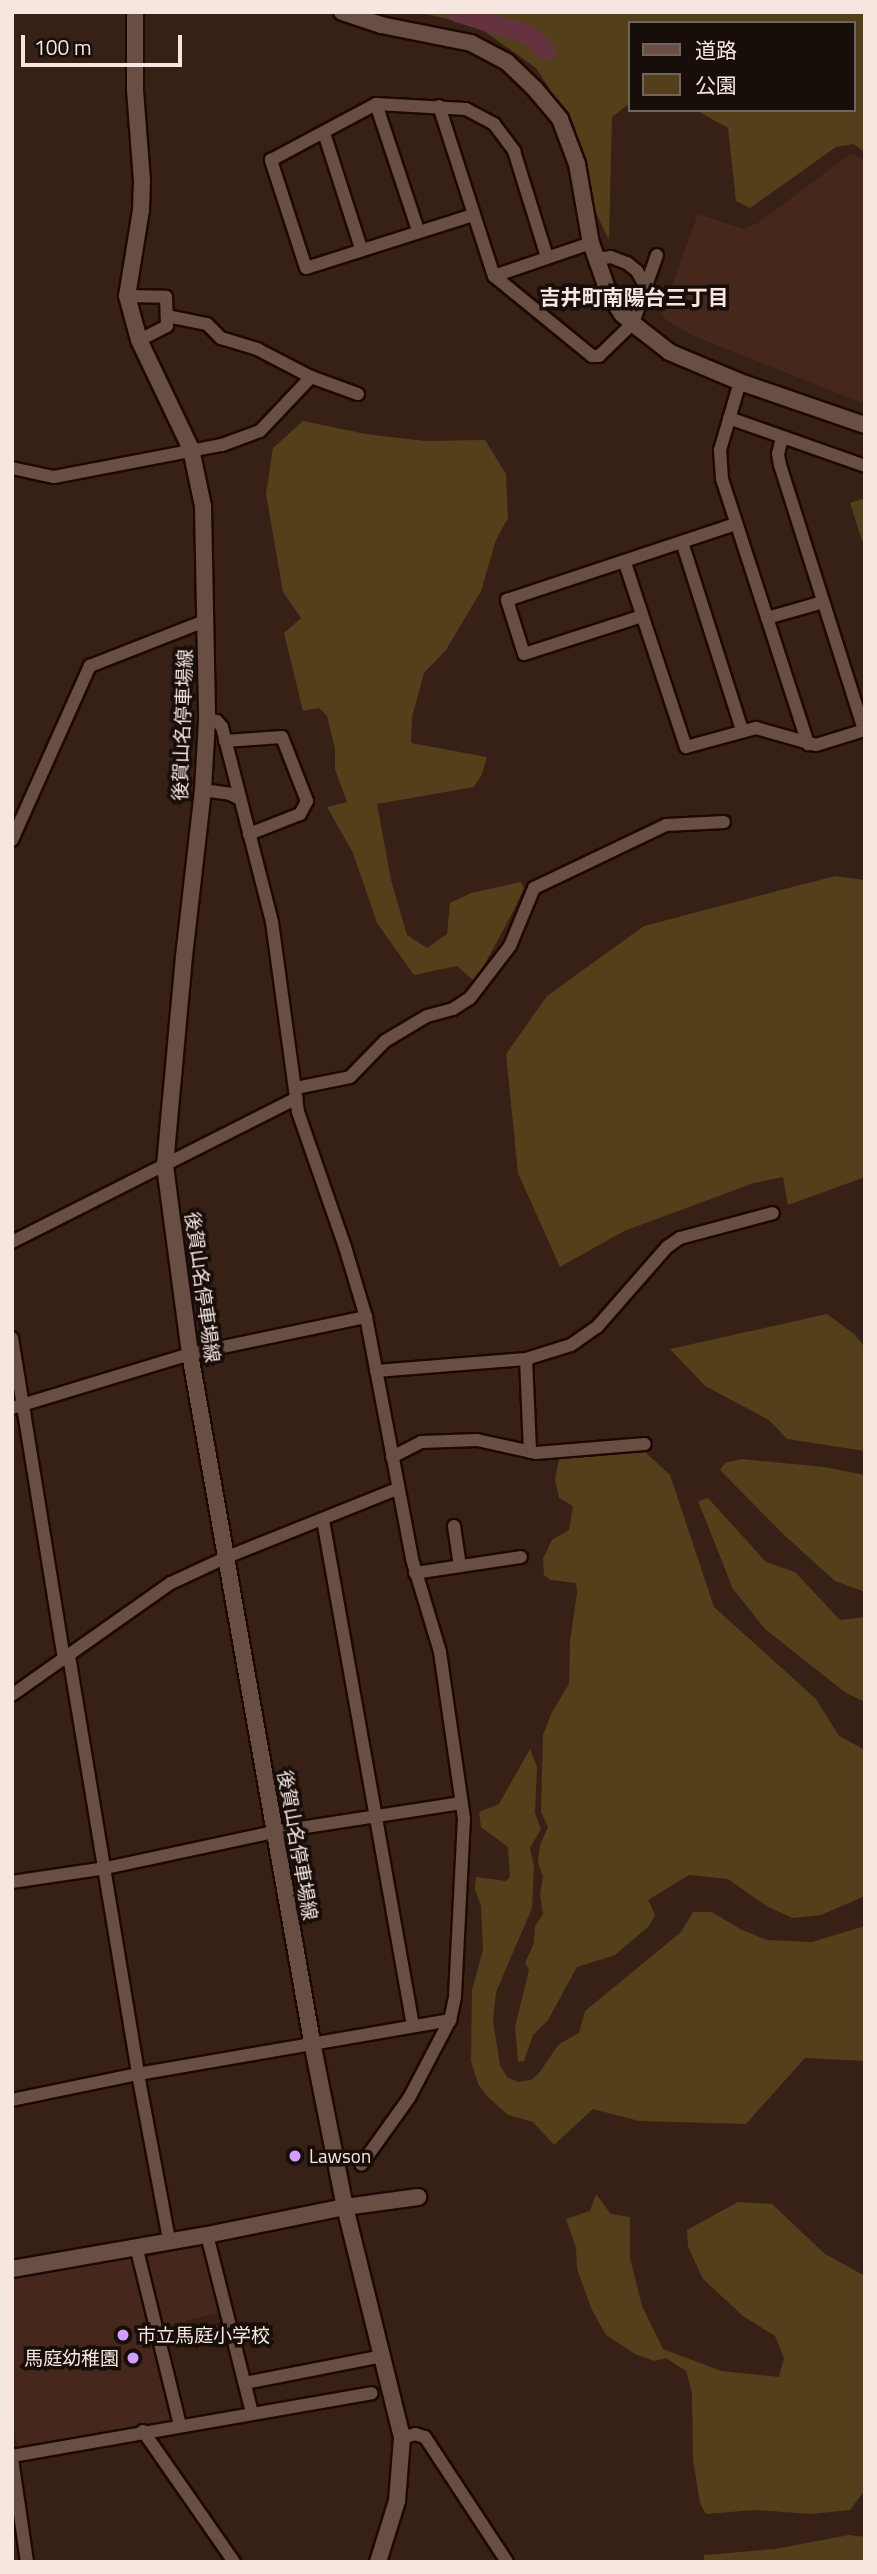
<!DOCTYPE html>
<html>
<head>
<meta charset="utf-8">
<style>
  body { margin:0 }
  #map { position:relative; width:877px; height:2574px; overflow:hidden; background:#372016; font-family:"Titillium Web","Noto Sans JP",sans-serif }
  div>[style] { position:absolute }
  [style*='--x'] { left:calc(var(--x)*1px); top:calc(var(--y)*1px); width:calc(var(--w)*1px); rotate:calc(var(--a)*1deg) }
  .built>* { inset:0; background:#45271b; transform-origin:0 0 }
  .green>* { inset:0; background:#533f1a }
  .river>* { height:19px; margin:-9.5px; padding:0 9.5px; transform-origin:9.5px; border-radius:9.5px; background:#653340 }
  .roads { filter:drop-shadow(2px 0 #1d0903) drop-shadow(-2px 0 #1d0903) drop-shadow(0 2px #1d0903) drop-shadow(0 -2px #1d0903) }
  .street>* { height:12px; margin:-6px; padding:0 6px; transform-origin:6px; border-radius:6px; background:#684e43 }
  .secondary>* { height:16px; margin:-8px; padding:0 8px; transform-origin:8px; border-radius:8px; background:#684e43 }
  .dots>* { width:19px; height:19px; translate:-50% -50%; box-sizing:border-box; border:4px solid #170d09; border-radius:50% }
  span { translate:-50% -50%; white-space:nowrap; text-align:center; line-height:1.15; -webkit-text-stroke:7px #170d09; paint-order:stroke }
  .street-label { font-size:19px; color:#f6e6df }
  .poi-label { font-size:19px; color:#f6e6df }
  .left { translate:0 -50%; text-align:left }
  .right { translate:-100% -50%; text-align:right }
  .neighbourhood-label { font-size:21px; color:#f6e6df; font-weight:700 }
  .frame { position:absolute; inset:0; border:14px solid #f6e6df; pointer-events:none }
  .legend { position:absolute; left:628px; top:21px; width:228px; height:91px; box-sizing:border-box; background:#170d09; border:2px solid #70645f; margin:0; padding:9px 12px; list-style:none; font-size:21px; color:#f6e6df }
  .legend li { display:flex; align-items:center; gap:14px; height:35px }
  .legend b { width:35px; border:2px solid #70645f }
  .scale { position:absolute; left:21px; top:35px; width:161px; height:32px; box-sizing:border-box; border:4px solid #f6e6df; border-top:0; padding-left:9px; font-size:21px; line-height:24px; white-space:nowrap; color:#f6e6df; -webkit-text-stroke:5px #170d09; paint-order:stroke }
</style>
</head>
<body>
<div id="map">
  <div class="built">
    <div style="clip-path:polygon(850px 154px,865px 159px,865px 404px,689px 334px,661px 316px,698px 214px,743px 229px,758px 223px)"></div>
    <div style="left:205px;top:2243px;width:71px;height:62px;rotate:76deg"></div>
    <div style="clip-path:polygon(135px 2255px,174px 2418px,170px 2422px,18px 2451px,12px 2410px,12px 2279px)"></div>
  </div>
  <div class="green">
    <div style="clip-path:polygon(418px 12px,865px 12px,865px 153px,854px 144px,836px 147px,750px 208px,736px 201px,728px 128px,696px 110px,854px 110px,854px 23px,630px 23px,630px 103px,612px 117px,609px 240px,595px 211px,575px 127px,536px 68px,477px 26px)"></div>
    <div style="clip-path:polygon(303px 421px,366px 434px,425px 441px,485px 440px,506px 474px,508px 518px,496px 540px,481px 591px,446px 650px,424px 673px,412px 717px,411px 743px,487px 757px,482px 774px,474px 787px,377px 804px,391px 880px,407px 935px,427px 948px,447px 934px,450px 903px,471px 893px,521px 882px,524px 888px,514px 910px,475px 982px,457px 966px,414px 975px,377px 923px,353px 853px,327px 807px,347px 802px,335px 769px,335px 749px,327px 716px,319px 708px,303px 711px,284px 633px,301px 618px,283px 592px,266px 494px,273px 448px)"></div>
    <div style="clip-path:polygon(865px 498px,865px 549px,850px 503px)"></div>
    <div style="clip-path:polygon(835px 876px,865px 880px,865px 1177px,788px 1205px,783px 1177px,754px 1183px,624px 1231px,560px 1267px,518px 1173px,506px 1054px,547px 996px,644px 926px)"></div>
    <div style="clip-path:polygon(827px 1314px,854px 1334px,865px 1347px,865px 1451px,787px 1439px,769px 1420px,705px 1386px,670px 1349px)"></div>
    <div style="clip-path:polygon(645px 1452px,670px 1475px,714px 1607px,816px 1699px,839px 1736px,865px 1750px,865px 1896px,821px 1915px,793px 1918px,768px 1907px,728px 1879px,689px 1875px,648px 1900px,655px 1915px,649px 1926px,615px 1955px,577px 1967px,548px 2020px,533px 2035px,524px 2061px,518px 2062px,515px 2027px,529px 1970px,525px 1963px,534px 1943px,535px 1926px,543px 1914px,540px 1893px,543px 1877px,538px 1862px,540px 1845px,548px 1827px,541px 1812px,543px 1735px,552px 1712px,569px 1684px,570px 1641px,577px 1593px,576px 1583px,551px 1580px,544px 1575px,543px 1559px,552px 1540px,569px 1530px,573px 1506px,559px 1498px,555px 1480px,559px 1458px)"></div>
    <div style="clip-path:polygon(742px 1459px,824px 1467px,865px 1475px,865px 1592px,835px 1581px,784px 1535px,720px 1470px,725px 1463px)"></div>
    <div style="clip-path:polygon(708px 1498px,766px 1562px,795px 1572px,840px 1620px,865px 1617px,865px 1702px,846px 1693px,765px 1629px,733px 1589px,698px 1501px)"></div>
    <div style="clip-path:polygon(530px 1749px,537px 1767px,535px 1813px,541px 1829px,530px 1848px,534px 1867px,532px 1908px,496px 1992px,493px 2021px,500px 2065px,507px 2077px,518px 2082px,531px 2080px,539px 2073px,559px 2044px,579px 2033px,585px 2011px,681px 1932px,693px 1912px,712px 1912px,740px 1929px,767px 1940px,812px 1942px,865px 1926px,865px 2061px,805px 2058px,746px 2124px,639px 2121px,593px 2109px,554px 2145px,533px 2122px,508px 2115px,488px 2097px,478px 2084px,471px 2061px,472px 1990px,483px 1950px,481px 1906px,475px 1889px,476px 1877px,506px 1881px,510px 1877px,508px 1847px,481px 1827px,479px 1812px,499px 1804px)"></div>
    <div style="clip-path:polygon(596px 2194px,611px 2214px,630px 2217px,630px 2258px,642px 2306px,663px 2349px,721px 2371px,779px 2377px,784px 2358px,775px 2336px,743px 2316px,703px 2279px,688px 2247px,687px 2230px,738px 2202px,772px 2204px,825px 2254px,865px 2276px,865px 2490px,850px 2510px,811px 2514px,755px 2510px,706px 2514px,700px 2503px,693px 2460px,692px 2393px,686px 2371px,666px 2358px,655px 2361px,635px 2354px,606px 2335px,592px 2310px,577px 2269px,576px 2248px,566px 2219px,590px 2211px)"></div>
    <div style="clip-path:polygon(849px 2535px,865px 2537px,865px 2562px,704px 2562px,704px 2555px,775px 2549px)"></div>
  </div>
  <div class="river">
    <div style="--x:456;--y:12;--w:74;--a:17.2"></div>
    <div style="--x:527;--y:34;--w:25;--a:40"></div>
  </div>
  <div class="roads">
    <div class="street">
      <div style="--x:376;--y:104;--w:133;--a:71.6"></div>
      <div style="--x:439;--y:106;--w:179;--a:72.1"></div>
      <div style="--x:494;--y:276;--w:127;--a:39.2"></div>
      <div style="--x:592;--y:356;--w:7;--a:0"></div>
      <div style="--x:599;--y:356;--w:47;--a:-44.1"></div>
      <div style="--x:633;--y:323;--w:72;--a:-70.6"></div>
      <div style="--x:324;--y:133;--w:121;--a:72.2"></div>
      <div style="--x:473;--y:215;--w:175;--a:162.4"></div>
      <div style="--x:306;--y:268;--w:114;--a:-108"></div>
      <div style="--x:271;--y:160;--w:119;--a:-28.1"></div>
      <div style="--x:376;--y:104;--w:90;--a:3.2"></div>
      <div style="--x:466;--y:109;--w:32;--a:28"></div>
      <div style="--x:494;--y:124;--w:34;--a:53"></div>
      <div style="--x:514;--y:151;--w:111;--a:72.7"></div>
      <div style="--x:597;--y:259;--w:14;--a:-8"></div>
      <div style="--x:611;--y:257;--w:17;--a:21"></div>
      <div style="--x:627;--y:263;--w:13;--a:39"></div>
      <div style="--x:637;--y:271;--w:18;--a:61"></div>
      <div style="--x:494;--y:276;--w:102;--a:-18.8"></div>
      <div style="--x:127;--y:296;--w:39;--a:1"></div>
      <div style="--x:166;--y:297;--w:29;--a:88"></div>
      <div style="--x:167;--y:326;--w:31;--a:153"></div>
      <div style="--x:167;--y:316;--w:41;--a:11.3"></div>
      <div style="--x:207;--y:324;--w:20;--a:45"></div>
      <div style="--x:221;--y:338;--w:38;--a:17"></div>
      <div style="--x:257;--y:349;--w:61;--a:27.4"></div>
      <div style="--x:311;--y:377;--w:50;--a:19.9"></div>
      <div style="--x:740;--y:382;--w:71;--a:106.4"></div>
      <div style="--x:720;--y:450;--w:29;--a:86"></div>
      <div style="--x:722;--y:479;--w:279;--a:72"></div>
      <div style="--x:729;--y:418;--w:144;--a:19.4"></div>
      <div style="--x:782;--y:437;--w:17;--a:103"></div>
      <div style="--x:778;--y:454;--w:11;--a:80"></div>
      <div style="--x:780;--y:465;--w:278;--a:72.4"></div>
      <div style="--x:12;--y:468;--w:43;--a:12.1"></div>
      <div style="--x:54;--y:477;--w:171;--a:-10.8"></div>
      <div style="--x:222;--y:445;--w:40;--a:-20.2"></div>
      <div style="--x:260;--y:431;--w:74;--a:-46.6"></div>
      <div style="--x:682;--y:542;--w:197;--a:72.3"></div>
      <div style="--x:625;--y:563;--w:194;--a:71.7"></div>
      <div style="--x:686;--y:747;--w:73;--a:-15.2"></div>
      <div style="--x:756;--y:728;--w:62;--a:15.8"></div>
      <div style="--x:816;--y:745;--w:51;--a:-17"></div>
      <div style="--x:642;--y:616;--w:124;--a:162.1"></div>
      <div style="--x:524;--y:654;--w:57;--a:-107.5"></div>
      <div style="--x:507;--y:600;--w:240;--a:-18.4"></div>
      <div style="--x:767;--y:618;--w:58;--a:-15.9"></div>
      <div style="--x:207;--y:720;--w:10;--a:6"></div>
      <div style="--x:217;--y:721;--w:8;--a:50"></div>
      <div style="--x:222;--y:727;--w:201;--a:75.6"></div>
      <div style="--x:272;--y:922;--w:192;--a:82.2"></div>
      <div style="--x:298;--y:1112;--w:143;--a:70.8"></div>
      <div style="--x:345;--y:1247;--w:73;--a:73.3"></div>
      <div style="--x:366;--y:1317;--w:246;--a:79.2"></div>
      <div style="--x:412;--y:1559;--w:97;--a:73.2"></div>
      <div style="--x:440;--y:1652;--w:168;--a:81.8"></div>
      <div style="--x:464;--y:1818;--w:179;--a:92.9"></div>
      <div style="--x:455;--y:1997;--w:24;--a:102"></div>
      <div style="--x:450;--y:2020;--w:88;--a:117.7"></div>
      <div style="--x:409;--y:2098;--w:82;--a:125.6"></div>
      <div style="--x:225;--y:741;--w:57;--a:-4"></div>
      <div style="--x:282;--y:737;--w:69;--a:68.7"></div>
      <div style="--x:307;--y:801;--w:15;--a:118"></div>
      <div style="--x:300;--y:814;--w:55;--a:158.6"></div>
      <div style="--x:203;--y:790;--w:27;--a:8"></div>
      <div style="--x:230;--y:794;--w:11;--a:27"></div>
      <div style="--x:12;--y:840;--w:191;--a:-65.9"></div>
      <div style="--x:90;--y:666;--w:123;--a:-21.4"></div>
      <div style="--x:296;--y:1088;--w:55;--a:-11.5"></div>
      <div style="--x:350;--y:1077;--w:50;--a:-45.8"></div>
      <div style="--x:385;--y:1041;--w:49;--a:-30.8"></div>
      <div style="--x:427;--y:1016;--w:27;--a:-15"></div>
      <div style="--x:453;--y:1009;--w:20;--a:-33"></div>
      <div style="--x:470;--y:998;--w:66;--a:-52.4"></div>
      <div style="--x:510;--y:946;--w:63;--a:-67.5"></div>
      <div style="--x:534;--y:888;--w:146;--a:-25.5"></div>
      <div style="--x:666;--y:825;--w:58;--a:-3"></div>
      <div style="--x:12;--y:1242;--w:319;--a:-26.8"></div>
      <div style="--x:12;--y:1338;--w:326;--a:80.8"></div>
      <div style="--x:526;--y:1359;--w:93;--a:87.5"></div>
      <div style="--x:376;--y:1371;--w:150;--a:-4.6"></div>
      <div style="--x:526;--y:1359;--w:47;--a:-17.3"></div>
      <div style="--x:571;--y:1345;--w:32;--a:-35"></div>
      <div style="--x:597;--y:1327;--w:106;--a:-48.8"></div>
      <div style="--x:667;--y:1247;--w:16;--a:-35"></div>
      <div style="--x:680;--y:1238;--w:96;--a:-15"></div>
      <div style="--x:12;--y:1408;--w:186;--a:-16.9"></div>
      <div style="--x:190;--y:1354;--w:180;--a:-11.9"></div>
      <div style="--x:392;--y:1457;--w:33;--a:-27"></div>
      <div style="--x:421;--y:1442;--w:56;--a:-2"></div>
      <div style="--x:477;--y:1440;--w:60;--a:12.4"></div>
      <div style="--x:536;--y:1453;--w:109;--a:-4.7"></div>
      <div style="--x:323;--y:1520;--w:514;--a:79.91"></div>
      <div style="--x:454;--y:1526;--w:40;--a:81.5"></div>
      <div style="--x:415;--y:1573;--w:107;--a:-8.6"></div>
      <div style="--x:69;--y:1656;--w:424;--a:80.6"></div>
      <div style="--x:138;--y:2074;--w:169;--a:79.4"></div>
      <div style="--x:12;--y:1695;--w:194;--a:-35.2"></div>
      <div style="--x:171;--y:1583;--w:62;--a:-24.9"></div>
      <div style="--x:227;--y:1557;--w:183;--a:-21.8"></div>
      <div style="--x:12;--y:1882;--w:95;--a:-8.5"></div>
      <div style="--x:106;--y:1868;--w:172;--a:-12.1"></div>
      <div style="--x:274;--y:1832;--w:190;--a:-8.8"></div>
      <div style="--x:12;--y:2100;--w:129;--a:-11.7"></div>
      <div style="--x:138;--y:2074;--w:317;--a:-9.8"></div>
      <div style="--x:207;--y:2235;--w:184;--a:75.8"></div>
      <div style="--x:136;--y:2246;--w:184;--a:76.2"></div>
      <div style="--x:245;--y:2383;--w:141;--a:-11.1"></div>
      <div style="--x:143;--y:2431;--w:160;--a:55.2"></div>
      <div style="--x:402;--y:2438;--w:14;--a:-17"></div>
      <div style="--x:415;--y:2434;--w:10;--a:17"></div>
      <div style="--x:425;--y:2437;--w:149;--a:56.7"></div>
      <div style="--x:12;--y:2456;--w:365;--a:-9.9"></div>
      <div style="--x:12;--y:2459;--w:104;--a:81.7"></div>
    </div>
    <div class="secondary">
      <div style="--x:135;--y:12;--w:78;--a:90"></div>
      <div style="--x:135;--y:90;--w:91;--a:85.6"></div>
      <div style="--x:142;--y:181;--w:29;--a:92"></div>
      <div style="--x:141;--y:210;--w:87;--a:99.2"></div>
      <div style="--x:127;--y:296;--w:46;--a:74.7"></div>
      <div style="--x:139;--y:340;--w:121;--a:64.5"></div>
      <div style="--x:191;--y:449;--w:58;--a:78.1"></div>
      <div style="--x:203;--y:506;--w:214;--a:88.9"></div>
      <div style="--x:207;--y:720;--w:70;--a:93.3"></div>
      <div style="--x:203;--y:790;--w:167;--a:96.5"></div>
      <div style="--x:184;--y:956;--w:211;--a:95.2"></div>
      <div style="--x:165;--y:1166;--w:190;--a:82.4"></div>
      <div style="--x:190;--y:1354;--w:699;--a:79.94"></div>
      <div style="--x:312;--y:2042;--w:168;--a:78.7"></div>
      <div style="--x:345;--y:2207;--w:238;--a:76.1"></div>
      <div style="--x:402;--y:2438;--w:63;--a:94.5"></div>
      <div style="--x:397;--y:2501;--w:64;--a:107.3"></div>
      <div style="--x:342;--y:12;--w:41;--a:18.4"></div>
      <div style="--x:381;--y:25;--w:92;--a:11.3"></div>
      <div style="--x:471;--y:43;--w:41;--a:27.8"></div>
      <div style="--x:507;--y:62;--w:39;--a:44"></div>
      <div style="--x:535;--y:89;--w:39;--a:50"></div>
      <div style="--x:560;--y:119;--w:48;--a:69.3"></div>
      <div style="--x:577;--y:164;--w:80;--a:80"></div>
      <div style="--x:591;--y:243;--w:54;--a:70.6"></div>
      <div style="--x:609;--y:294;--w:24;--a:57"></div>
      <div style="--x:622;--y:314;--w:23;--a:40"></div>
      <div style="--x:640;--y:329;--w:37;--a:38"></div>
      <div style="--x:669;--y:352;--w:77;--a:22.9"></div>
      <div style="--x:740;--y:382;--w:132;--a:19"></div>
      <div style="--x:12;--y:2269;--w:198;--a:-9.9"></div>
      <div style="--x:207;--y:2235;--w:141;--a:-11.5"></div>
      <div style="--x:345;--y:2207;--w:74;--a:-7.8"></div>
    </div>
  </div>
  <div class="dots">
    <div style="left:295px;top:2156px;background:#d19dfe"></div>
    <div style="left:123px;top:2335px;background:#d19dfe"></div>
    <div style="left:133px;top:2358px;background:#d19dfe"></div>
  </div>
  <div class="street-label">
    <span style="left:182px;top:725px;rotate:-88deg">後賀山名停車場線</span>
    <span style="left:203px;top:1287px;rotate:82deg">後賀山名停車場線</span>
    <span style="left:298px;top:1845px;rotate:80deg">後賀山名停車場線</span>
  </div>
  <div class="poi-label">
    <span class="left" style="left:309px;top:2156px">Lawson</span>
    <span class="left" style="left:137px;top:2335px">市立馬庭小学校</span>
    <span class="right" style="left:119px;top:2358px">馬庭幼稚園</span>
  </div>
  <div class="neighbourhood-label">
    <span style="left:634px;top:297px">吉井町南陽台三丁目</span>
  </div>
  <div class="frame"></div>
  <ul class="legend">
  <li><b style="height:9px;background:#684e43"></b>道路</li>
  <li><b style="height:19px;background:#533f1a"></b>公園</li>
  </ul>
  <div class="scale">100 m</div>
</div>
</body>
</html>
